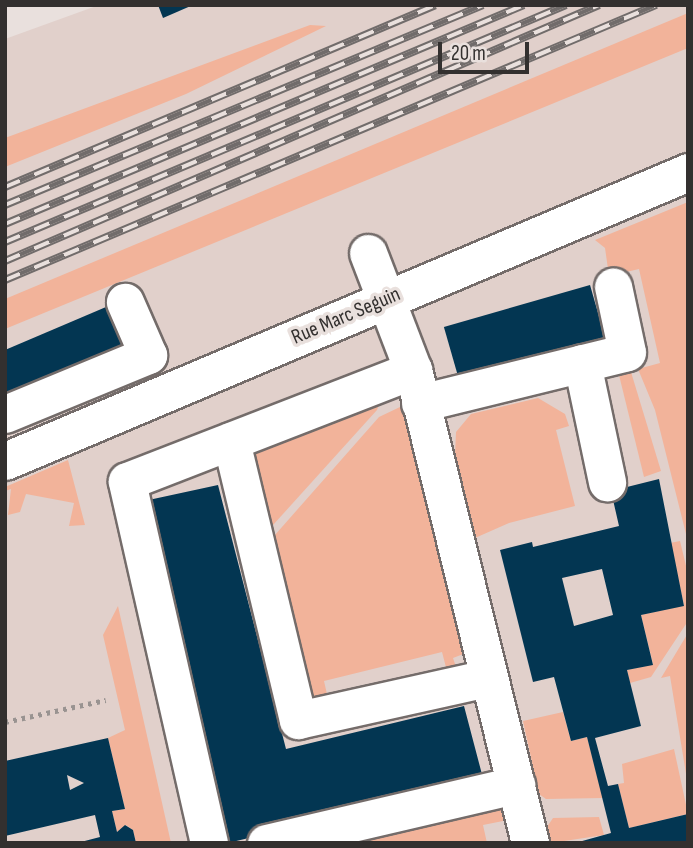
<!DOCTYPE html>
<html>
<head>
<meta charset="utf-8">
<style>
  body { margin:0 }
  #map { position:relative; width:693px; height:848px; overflow:hidden; background:#e9e0dd; font-family:"Sofia Sans Condensed",sans-serif }
  div>[style] { position:absolute }
  [style*='--x'] { left:calc(var(--x)*1px); top:calc(var(--y)*1px); width:calc(var(--w)*1px); rotate:calc(var(--a)*1deg) }
  .built>* { inset:0; background:#e1d0cb }
  .green>* { inset:0; background:#f2b39a }
  .building>* { inset:0; background:#033652; transform-origin:0 0 }
  .path>* { height:4.5px; margin-top:-2.25px; transform-origin:0; background:repeating-linear-gradient(90deg,#999391 0 3.5px,transparent 0 8.5px) }
  .roads { filter:drop-shadow(2px 0 #746c6a) drop-shadow(-2px 0 #746c6a) drop-shadow(0 2px #746c6a) drop-shadow(0 -2px #746c6a) }
  .minor>* { height:37px; margin:-18.5px; padding:0 18.5px; transform-origin:18.5px; border-radius:18.5px; background:#fff }
  .rail>* { height:8px; margin-top:-4px; transform-origin:0; background:repeating-linear-gradient(90deg,#e9e0dd 0 16px,#716c6b 0 32px); box-sizing:border-box; border-block:2px solid #716c6b }
  span { translate:-50% -50%; white-space:nowrap; text-align:center; line-height:1.15; -webkit-text-stroke:7px #e9e0dd; paint-order:stroke }
  .street-label { font-size:21px; color:#33302f }
  .frame { position:absolute; inset:0; border:7px solid #33302f; pointer-events:none }
  .scale { position:absolute; left:438px; top:42px; width:91px; height:32px; box-sizing:border-box; border:4px solid #33302f; border-top:0; padding-left:9px; font-size:21px; line-height:24px; white-space:nowrap; color:#33302f; -webkit-text-stroke:5px #e9e0dd; paint-order:stroke }
</style>
</head>
<body>
<div id="map">
  <div class="built">
    <div style="clip-path:polygon(99px 5px,688px 5px,688px 843px,5px 843px,5px 39px)"></div>
  </div>
  <div class="green">
    <div style="clip-path:polygon(688px 13px,688px 48px,5px 329px,5px 299px)"></div>
    <div style="clip-path:polygon(310px 25px,326px 26px,186px 94px,5px 167px,5px 138px)"></div>
    <div style="clip-path:polygon(688px 202px,688px 542px,655px 410px,638px 369px,660px 363px,639px 269px,609px 276px,605px 248px,595px 240px)"></div>
    <div style="clip-path:polygon(631px 372px,661px 471px,644px 477px,619px 375px)"></div>
    <div style="clip-path:polygon(382px 396px,377px 410px,264px 535px,248px 457px,258px 445px)"></div>
    <div style="clip-path:polygon(538px 398px,565px 414px,569px 426px,556px 430px,575px 506px,509px 523px,475px 538px,455px 456px,456px 432px,471px 414px)"></div>
    <div style="clip-path:polygon(400px 407px,406px 410px,466px 653px,453px 658px,457px 670px,448px 675px,442px 652px,324px 681px,329px 703px,312px 703px,267px 544px,379px 417px)"></div>
    <div style="clip-path:polygon(68px 460px,85px 525px,69px 526px,74px 503px,26px 494px,20px 512px,8px 515px,11px 489px,5px 491px,5px 487px)"></div>
    <div style="clip-path:polygon(680px 541px,688px 574px,688px 621px,651px 677px,630px 683px,627px 670px,653px 664px,641px 615px,684px 605px,670px 543px)"></div>
    <div style="clip-path:polygon(118px 606px,171px 843px,136px 843px,133px 830px,126px 825px,117px 832px,112px 811px,125px 809px,108px 738px,125px 730px,103px 635px)"></div>
    <div style="clip-path:polygon(688px 633px,688px 786px,670px 676px,661px 678px)"></div>
    <div style="clip-path:polygon(563px 712px,571px 741px,587px 737px,603px 798px,546px 799px,539px 794px,523px 721px)"></div>
    <div style="clip-path:polygon(674px 749px,688px 814px,629px 828px,618px 784px,624px 783px,622px 764px)"></div>
    <div style="clip-path:polygon(499px 807px,508px 820px,483px 825px,487px 843px,323px 843px)"></div>
    <div style="clip-path:polygon(599px 817px,604px 835px,551px 843px,547px 827px,553px 818px)"></div>
  </div>
  <div class="building">
    <div style="clip-path:polygon(158px 5px,193px 5px,163px 18px)"></div>
    <div style="left:590px;top:285px;width:56px;height:152px;rotate:74deg"></div>
    <div style="clip-path:polygon(106px 307px,123px 347px,5px 397px,5px 350px)"></div>
    <div style="clip-path:polygon(evenodd,659px 479px,684px 606px,641px 615px,653px 665px,627px 670px,641px 726px,595px 738px,608px 786px,618px 784px,629px 828px,688px 814px,688px 843px,575px 843px,611px 833px,587px 737px,571px 741px,554px 677px,533px 682px,500px 550px,532px 542px,533px 547px,619px 526px,611px 491px,659px 479px,602px 569px,613px 615px,574px 626px,562px 578px,602px 569px)"></div>
    <div style="clip-path:polygon(218px 485px,286px 749px,464px 706px,484px 782px,228px 843px,144px 501px)"></div>
    <div style="clip-path:polygon(evenodd,108px 738px,125px 809px,112px 811px,117px 832px,125px 825px,133px 830px,136px 843px,77px 843px,100px 837px,95px 815px,5px 836px,5px 761px,108px 738px,67px 775px,84px 783px,70px 790px,67px 775px)"></div>
  </div>
  <div class="path">
    <div style="--x:5;--y:722;--w:103;--a:-12.3"></div>
  </div>
  <div class="roads">
    <div class="minor">
      <div style="--x:368;--y:253;--w:125;--a:69"></div>
      <div style="--x:413;--y:370;--w:487;--a:76.1"></div>
      <div style="--x:582;--y:363;--w:122;--a:78.1"></div>
      <div style="--x:420;--y:403;--w:213;--a:-13.8"></div>
      <div style="--x:627;--y:352;--w:67;--a:-102"></div>
      <div style="--x:5;--y:414;--w:155;--a:-22.4"></div>
      <div style="--x:148;--y:355;--w:58;--a:-113.5"></div>
      <div style="--x:231;--y:441;--w:287;--a:76.5"></div>
      <div style="--x:298;--y:720;--w:195;--a:-12.5"></div>
      <div style="--x:5;--y:461;--w:742;--a:-22.93"></div>
      <div style="--x:209;--y:843;--w:371;--a:-102.8"></div>
      <div style="--x:127;--y:481;--w:307;--a:-21.2"></div>
      <div style="--x:266;--y:843;--w:257;--a:-13.1"></div>
    </div>
  </div>
  <div class="rail">
    <div style="--x:5;--y:187;--w:467;--a:-22.9"></div>
    <div style="--x:5;--y:205;--w:518;--a:-22.7"></div>
    <div style="--x:5;--y:224;--w:563;--a:-22.88"></div>
    <div style="--x:5;--y:242;--w:609;--a:-22.9"></div>
    <div style="--x:5;--y:261;--w:647;--a:-23.31"></div>
    <div style="--x:5;--y:280;--w:707;--a:-22.9"></div>
  </div>
  <div class="street-label">
    <span style="left:346px;top:316px;rotate:-23deg">Rue Marc Seguin</span>
  </div>
  <div class="frame"></div>
  <div class="scale">20 m</div>
</div>
</body>
</html>
